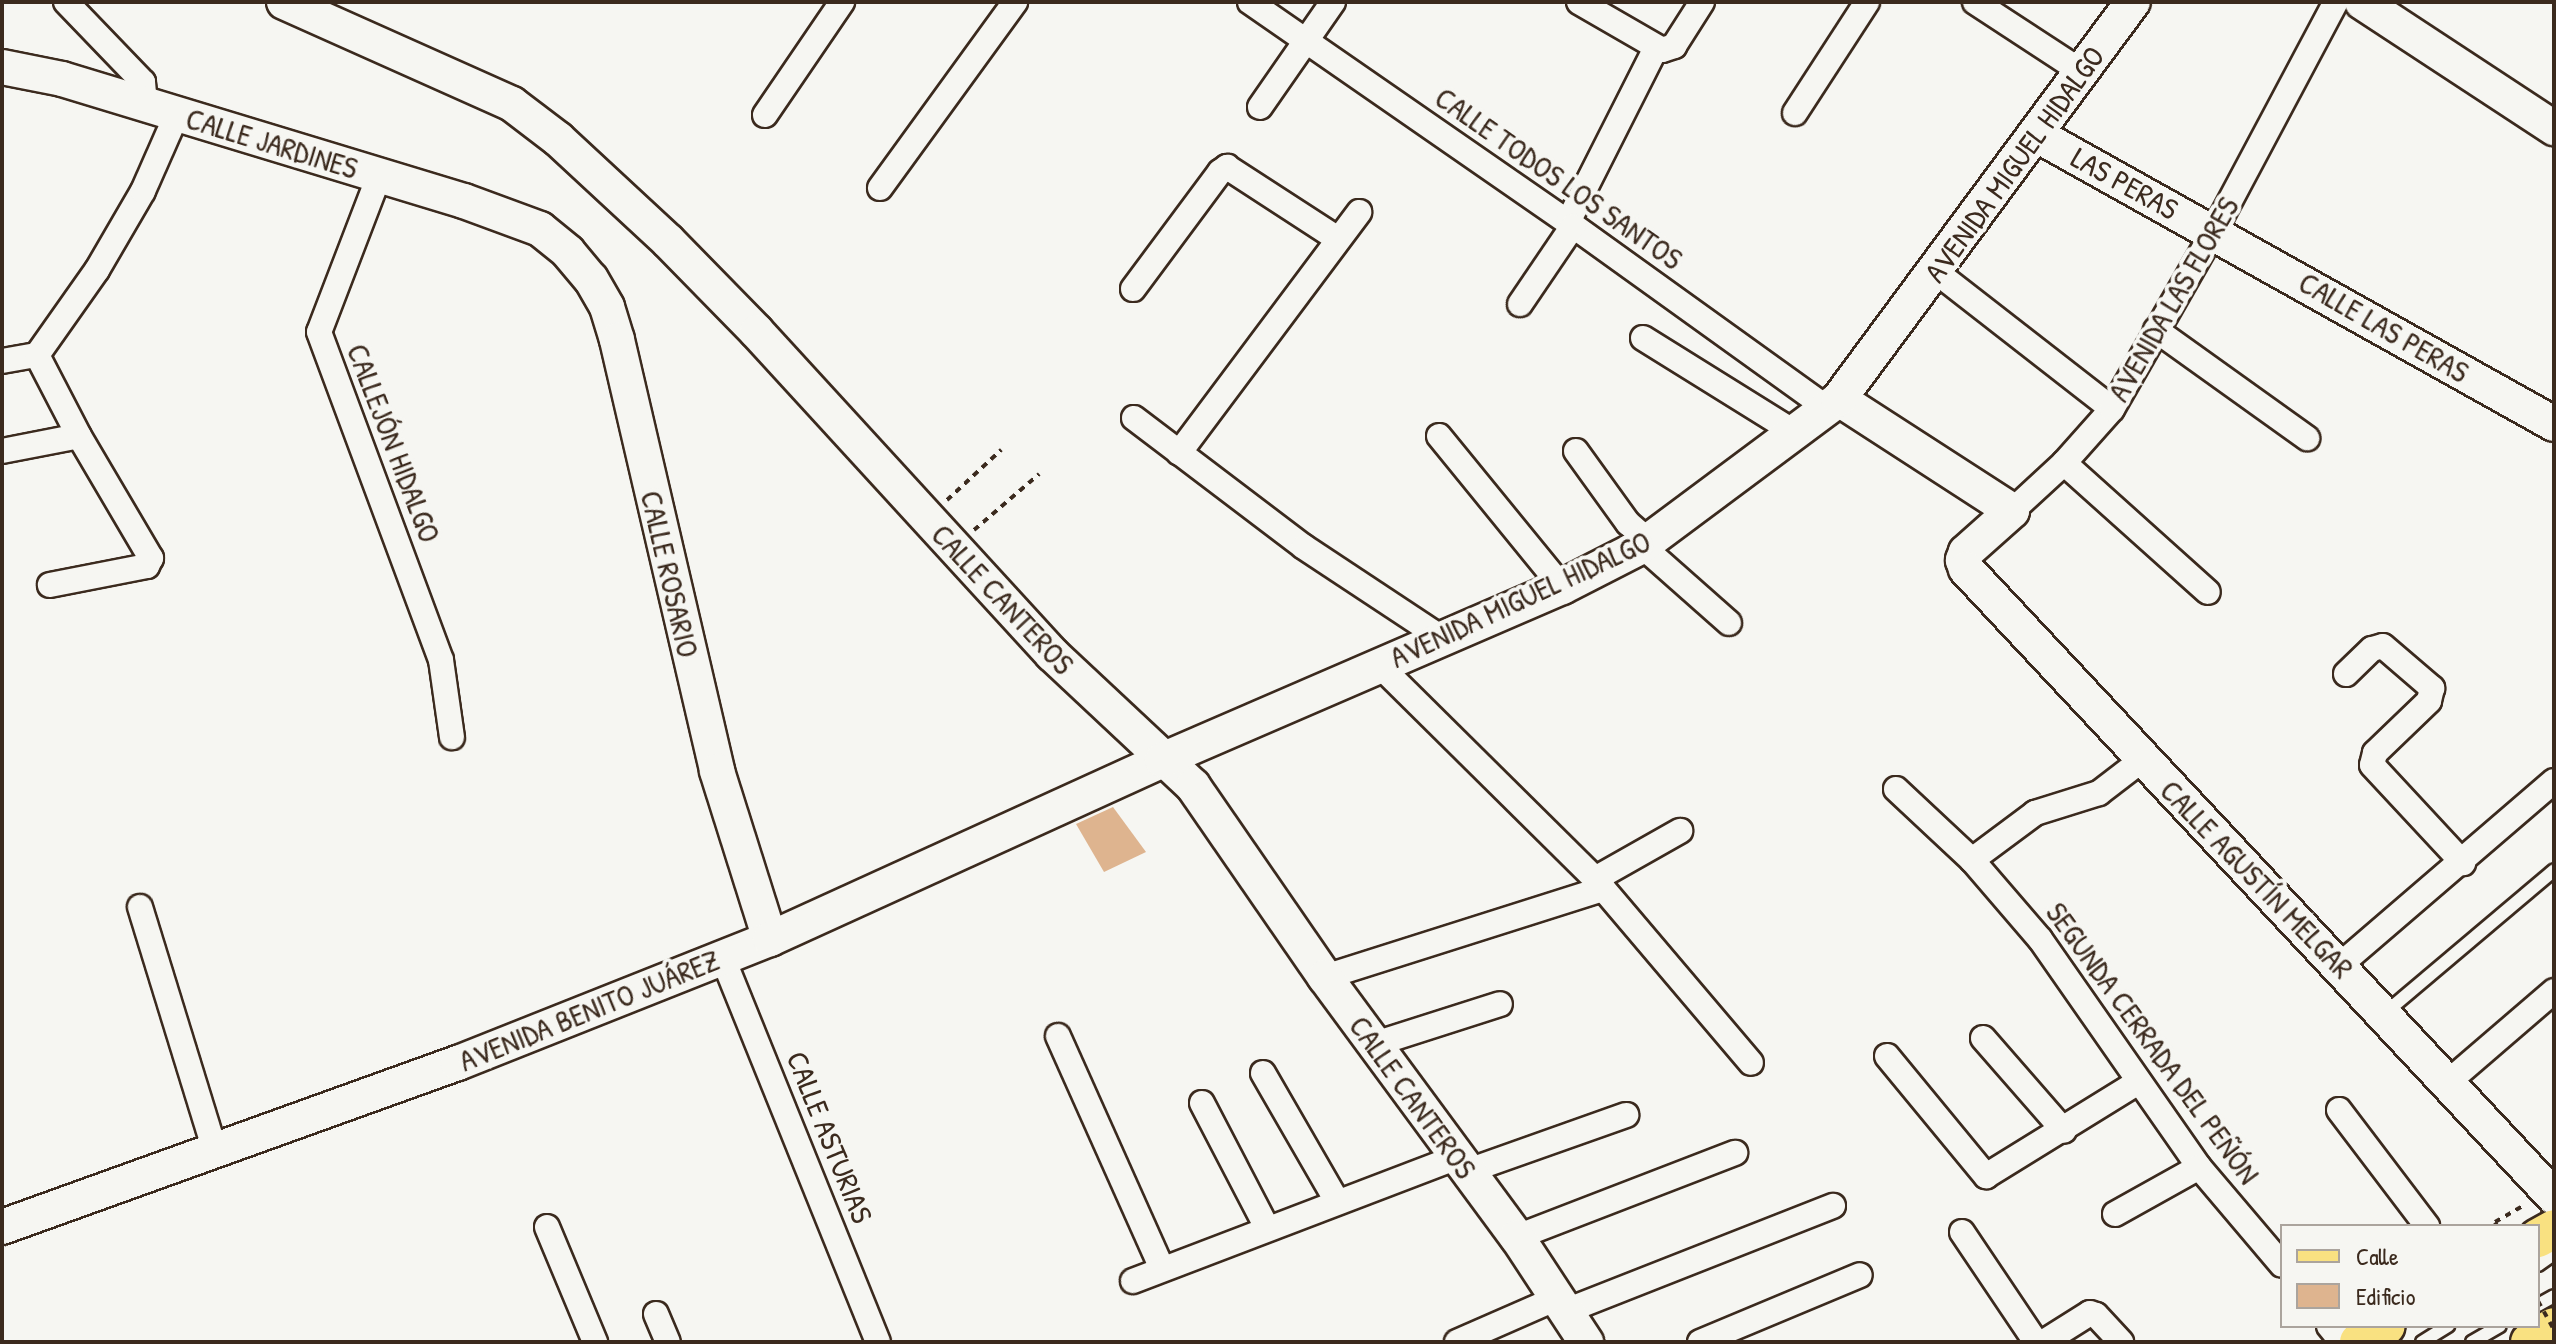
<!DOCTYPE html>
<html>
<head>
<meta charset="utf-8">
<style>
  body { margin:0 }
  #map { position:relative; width:2556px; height:1344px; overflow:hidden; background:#f6f6f2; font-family:"Patrick Hand",sans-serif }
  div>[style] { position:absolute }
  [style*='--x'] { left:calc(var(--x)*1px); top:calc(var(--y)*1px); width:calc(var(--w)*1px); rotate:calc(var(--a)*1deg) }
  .building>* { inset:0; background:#deb48f }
  .path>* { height:4px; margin-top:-2px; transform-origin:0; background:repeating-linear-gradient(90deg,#3b2a1e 0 6px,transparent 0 12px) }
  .roads { filter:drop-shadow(2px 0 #3b2a1e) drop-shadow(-2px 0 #3b2a1e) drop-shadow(0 2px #3b2a1e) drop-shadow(0 -2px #3b2a1e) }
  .lane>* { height:12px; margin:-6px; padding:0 6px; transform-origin:6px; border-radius:6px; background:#f6f6f2 }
  .street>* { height:24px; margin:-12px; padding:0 12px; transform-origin:12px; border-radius:12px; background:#f6f6f2 }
  .secondary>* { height:34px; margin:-17px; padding:0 17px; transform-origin:17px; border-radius:17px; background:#f6f6f2 }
  .primary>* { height:38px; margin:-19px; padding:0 19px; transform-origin:19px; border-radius:19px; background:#f9e181 }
  .path-bridge>* { height:4px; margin-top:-2px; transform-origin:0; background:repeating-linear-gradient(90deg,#3b2a1e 0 6px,transparent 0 12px) }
  span { translate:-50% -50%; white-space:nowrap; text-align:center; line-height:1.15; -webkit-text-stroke:8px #f6f6f2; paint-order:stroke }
  .street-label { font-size:30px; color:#3b2a1e }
  .frame { position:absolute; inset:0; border:4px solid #3b2a1e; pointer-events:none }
  .legend { position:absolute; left:2280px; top:1224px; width:260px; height:104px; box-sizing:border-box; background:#f6f6f2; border:2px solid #aba49d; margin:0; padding:10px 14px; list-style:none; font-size:24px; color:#3b2a1e }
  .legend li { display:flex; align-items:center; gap:16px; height:40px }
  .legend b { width:40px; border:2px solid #aba49d }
</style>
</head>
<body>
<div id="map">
  <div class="building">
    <div style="clip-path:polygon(1113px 807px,1146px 852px,1104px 872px,1076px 824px)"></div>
  </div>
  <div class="path">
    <div style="--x:947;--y:500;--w:74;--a:-42.8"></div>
    <div style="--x:974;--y:530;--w:86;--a:-40.7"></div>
    <div style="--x:2497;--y:1226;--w:4;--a:-117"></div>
    <div style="--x:2495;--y:1222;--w:34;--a:-30"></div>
  </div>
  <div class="roads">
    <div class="lane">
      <div style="--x:2385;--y:1013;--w:221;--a:-40.2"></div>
      <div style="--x:2538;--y:1265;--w:19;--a:-35"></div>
      <div style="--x:2538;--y:1305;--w:18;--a:-29"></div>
      <div style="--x:2422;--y:1342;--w:31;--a:-32"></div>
      <div style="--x:2472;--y:1342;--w:32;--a:-30"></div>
    </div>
    <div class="street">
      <div style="--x:66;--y:2;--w:111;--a:46.1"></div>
      <div style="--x:143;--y:82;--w:22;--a:85"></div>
      <div style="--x:1250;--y:2;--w:387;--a:34.7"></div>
      <div style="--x:1568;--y:222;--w:320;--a:35.7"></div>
      <div style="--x:1579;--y:2;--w:96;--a:30"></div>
      <div style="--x:1662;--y:50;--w:13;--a:-18"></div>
      <div style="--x:1674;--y:46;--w:52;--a:-57.5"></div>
      <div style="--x:1975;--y:2;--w:128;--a:33.2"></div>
      <div style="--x:1260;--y:107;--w:128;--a:-55.2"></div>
      <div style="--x:1795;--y:113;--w:132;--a:-57"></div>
      <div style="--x:765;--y:115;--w:137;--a:-55.7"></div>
      <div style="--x:379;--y:176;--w:167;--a:111"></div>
      <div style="--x:319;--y:332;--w:350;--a:69.6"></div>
      <div style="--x:441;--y:660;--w:78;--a:81.9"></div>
      <div style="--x:880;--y:188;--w:230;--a:-54"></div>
      <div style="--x:1568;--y:222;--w:195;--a:-63.2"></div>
      <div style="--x:1935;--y:271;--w:224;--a:37.9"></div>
      <div style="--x:1133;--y:289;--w:146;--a:-53.4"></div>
      <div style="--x:1220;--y:172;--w:9;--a:-36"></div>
      <div style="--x:1227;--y:167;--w:132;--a:33"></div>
      <div style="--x:1520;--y:304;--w:94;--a:-55.8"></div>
      <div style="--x:2156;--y:330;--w:186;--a:35.6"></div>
      <div style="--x:1643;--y:338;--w:181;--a:31.9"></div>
      <div style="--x:37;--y:355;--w:91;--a:62.6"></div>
      <div style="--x:79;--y:436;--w:142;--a:59.5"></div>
      <div style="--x:151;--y:558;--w:9;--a:117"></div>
      <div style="--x:147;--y:566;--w:99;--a:168.9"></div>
      <div style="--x:2;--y:361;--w:36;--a:-10"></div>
      <div style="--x:37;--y:355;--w:104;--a:-54.8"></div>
      <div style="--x:97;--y:270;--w:91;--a:-59.8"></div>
      <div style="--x:143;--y:191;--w:84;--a:-66.2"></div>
      <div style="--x:1134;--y:418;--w:213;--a:37.2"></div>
      <div style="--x:1304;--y:547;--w:163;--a:33.5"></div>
      <div style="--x:1439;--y:436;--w:195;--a:50.8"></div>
      <div style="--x:2;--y:451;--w:78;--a:-11"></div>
      <div style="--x:1576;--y:451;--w:89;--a:54.2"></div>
      <div style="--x:1628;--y:523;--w:29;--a:41"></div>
      <div style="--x:1179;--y:453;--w:301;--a:-53.2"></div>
      <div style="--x:2064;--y:463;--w:193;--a:41.9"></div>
      <div style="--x:2012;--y:511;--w:71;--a:-42.7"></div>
      <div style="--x:2064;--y:463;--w:72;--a:-48.4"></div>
      <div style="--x:2112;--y:409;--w:205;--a:-60.2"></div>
      <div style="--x:2214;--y:231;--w:259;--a:-62"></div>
      <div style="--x:1642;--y:546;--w:116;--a:41.5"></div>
      <div style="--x:1379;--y:665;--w:304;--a:44.7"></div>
      <div style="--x:1595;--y:879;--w:241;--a:49.7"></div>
      <div style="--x:2346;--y:674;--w:36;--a:-44"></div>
      <div style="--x:2372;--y:649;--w:11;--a:-15"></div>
      <div style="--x:2383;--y:646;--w:65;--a:40.6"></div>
      <div style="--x:2432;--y:688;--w:13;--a:103"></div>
      <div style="--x:2429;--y:701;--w:75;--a:136.1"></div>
      <div style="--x:2375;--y:753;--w:12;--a:104"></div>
      <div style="--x:2372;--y:765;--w:134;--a:47.1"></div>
      <div style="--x:1896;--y:789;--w:104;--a:43.1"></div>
      <div style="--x:1972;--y:860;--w:104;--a:49.3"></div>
      <div style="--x:2040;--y:939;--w:278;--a:55.1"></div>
      <div style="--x:2199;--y:1167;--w:128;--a:49.7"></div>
      <div style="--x:1972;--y:860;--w:79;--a:-36.7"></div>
      <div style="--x:2035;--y:813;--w:67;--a:-17.4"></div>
      <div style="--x:2099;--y:793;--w:54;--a:-37.5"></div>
      <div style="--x:1595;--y:879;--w:98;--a:-29.5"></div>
      <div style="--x:140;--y:907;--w:255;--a:72.9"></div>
      <div style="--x:722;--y:956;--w:416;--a:68"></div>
      <div style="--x:2340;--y:965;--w:282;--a:-40.7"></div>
      <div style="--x:1325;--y:977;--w:292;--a:-17.6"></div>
      <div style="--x:1058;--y:1036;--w:255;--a:65.9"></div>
      <div style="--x:1983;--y:1038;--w:123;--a:48.9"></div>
      <div style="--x:1375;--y:1044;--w:131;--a:-17.7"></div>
      <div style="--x:1887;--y:1056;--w:156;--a:50.5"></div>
      <div style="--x:1986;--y:1176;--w:179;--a:-31.7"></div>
      <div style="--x:1263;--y:1073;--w:148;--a:60"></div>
      <div style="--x:2447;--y:1083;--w:141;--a:-40.7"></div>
      <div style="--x:1202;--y:1103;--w:141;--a:62.5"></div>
      <div style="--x:2339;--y:1110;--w:146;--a:52.8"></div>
      <div style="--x:1468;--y:1171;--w:168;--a:-19.5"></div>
      <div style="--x:2115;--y:1214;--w:96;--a:-29.2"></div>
      <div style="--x:547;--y:1227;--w:125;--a:67.3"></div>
      <div style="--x:1962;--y:1232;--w:133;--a:56.1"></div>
      <div style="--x:1517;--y:1237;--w:234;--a:-21.1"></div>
      <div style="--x:1133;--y:1281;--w:348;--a:-20.9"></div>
      <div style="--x:1566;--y:1311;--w:287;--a:-21.5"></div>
      <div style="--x:656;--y:1314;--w:30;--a:67"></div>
      <div style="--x:2329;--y:1326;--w:21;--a:51"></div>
      <div style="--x:1457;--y:1342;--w:109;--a:-23.7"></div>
      <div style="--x:1700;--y:1342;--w:173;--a:-22.7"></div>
      <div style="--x:2044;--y:1342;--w:54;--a:-32.2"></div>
      <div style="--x:2090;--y:1313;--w:6;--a:18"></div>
      <div style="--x:2096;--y:1315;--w:37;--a:47"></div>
    </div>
    <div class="secondary">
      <div style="--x:284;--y:2;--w:250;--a:24.1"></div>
      <div style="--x:512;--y:104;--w:58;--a:37.3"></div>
      <div style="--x:558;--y:139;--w:150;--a:42.8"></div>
      <div style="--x:668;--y:241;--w:127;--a:45.6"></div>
      <div style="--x:757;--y:332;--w:437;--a:47.5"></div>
      <div style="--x:1052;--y:654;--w:193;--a:43.1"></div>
      <div style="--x:1193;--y:786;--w:232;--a:55.4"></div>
      <div style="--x:1325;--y:977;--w:323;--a:53.6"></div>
      <div style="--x:1517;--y:1237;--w:126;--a:56.7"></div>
      <div style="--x:2362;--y:2;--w:230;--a:33.3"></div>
      <div style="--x:2;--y:67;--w:61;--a:11.3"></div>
      <div style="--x:62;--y:79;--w:420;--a:16.9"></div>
      <div style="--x:464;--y:201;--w:81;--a:20.2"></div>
      <div style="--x:540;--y:229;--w:36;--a:39"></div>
      <div style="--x:568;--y:252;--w:35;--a:50"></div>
      <div style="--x:591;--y:279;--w:32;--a:60"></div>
      <div style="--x:607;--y:307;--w:34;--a:73"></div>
      <div style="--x:617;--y:340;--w:442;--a:76.9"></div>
      <div style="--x:717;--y:771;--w:176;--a:72.5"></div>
      <div style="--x:2037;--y:135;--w:592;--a:29.2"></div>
      <div style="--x:1839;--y:399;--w:206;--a:32.9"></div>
      <div style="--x:2012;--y:511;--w:62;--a:138.3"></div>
      <div style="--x:1966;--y:552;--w:9;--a:111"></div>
      <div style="--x:1963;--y:560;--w:9;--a:72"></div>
      <div style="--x:1966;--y:569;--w:860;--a:46.88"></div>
      <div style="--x:2;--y:1227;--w:485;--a:-19.8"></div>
      <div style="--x:458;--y:1063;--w:336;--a:-21.7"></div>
      <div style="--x:770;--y:939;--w:431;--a:-24.5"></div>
      <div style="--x:1162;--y:760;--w:436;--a:-23.4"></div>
      <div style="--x:1562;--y:587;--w:90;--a:-27.1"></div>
      <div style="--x:1642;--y:546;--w:246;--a:-36.7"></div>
      <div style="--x:1839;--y:399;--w:494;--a:-53.5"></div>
    </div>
    <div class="primary">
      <div style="--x:2538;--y:1238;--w:18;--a:-29"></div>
      <div style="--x:2359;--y:1342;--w:31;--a:-31"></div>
      <div style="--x:2530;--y:1342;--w:28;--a:-32"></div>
    </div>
  </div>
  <div class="path-bridge">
    <div style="--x:2538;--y:1301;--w:33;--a:61"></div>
  </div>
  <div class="street-label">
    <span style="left:272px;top:143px;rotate:17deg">CALLE JARDINES</span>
    <span style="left:2014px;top:164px;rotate:-54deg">AVENIDA MIGUEL HIDALGO</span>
    <span style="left:1559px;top:178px;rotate:35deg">CALLE TODOS LOS SANTOS</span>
    <span style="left:2125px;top:183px;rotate:29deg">LAS PERAS</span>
    <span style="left:2173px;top:299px;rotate:-60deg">AVENIDA LAS FLORES</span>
    <span style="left:2384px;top:327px;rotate:30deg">CALLE LAS PERAS</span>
    <span style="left:394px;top:443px;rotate:69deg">CALLEJÓN HIDALGO</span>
    <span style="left:670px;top:574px;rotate:77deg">CALLE ROSARIO</span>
    <span style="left:1003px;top:599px;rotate:47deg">CALLE CANTEROS</span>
    <span style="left:1520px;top:599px;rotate:-25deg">AVENIDA MIGUEL HIDALGO</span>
    <span style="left:2257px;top:879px;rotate:46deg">CALLE AGUSTÍN MELGAR</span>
    <span style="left:589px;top:1010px;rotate:-22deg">AVENIDA BENITO JUÁREZ</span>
    <span style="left:2153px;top:1043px;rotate:54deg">SEGUNDA CERRADA DEL PEÑÓN</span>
    <span style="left:1413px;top:1097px;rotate:54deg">CALLE CANTEROS</span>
    <span style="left:830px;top:1137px;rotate:68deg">CALLE ASTURIAS</span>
  </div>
  <div class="frame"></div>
  <ul class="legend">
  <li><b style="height:10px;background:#f9e181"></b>Calle</li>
  <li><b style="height:22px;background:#deb48f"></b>Edificio</li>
  </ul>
</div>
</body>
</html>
